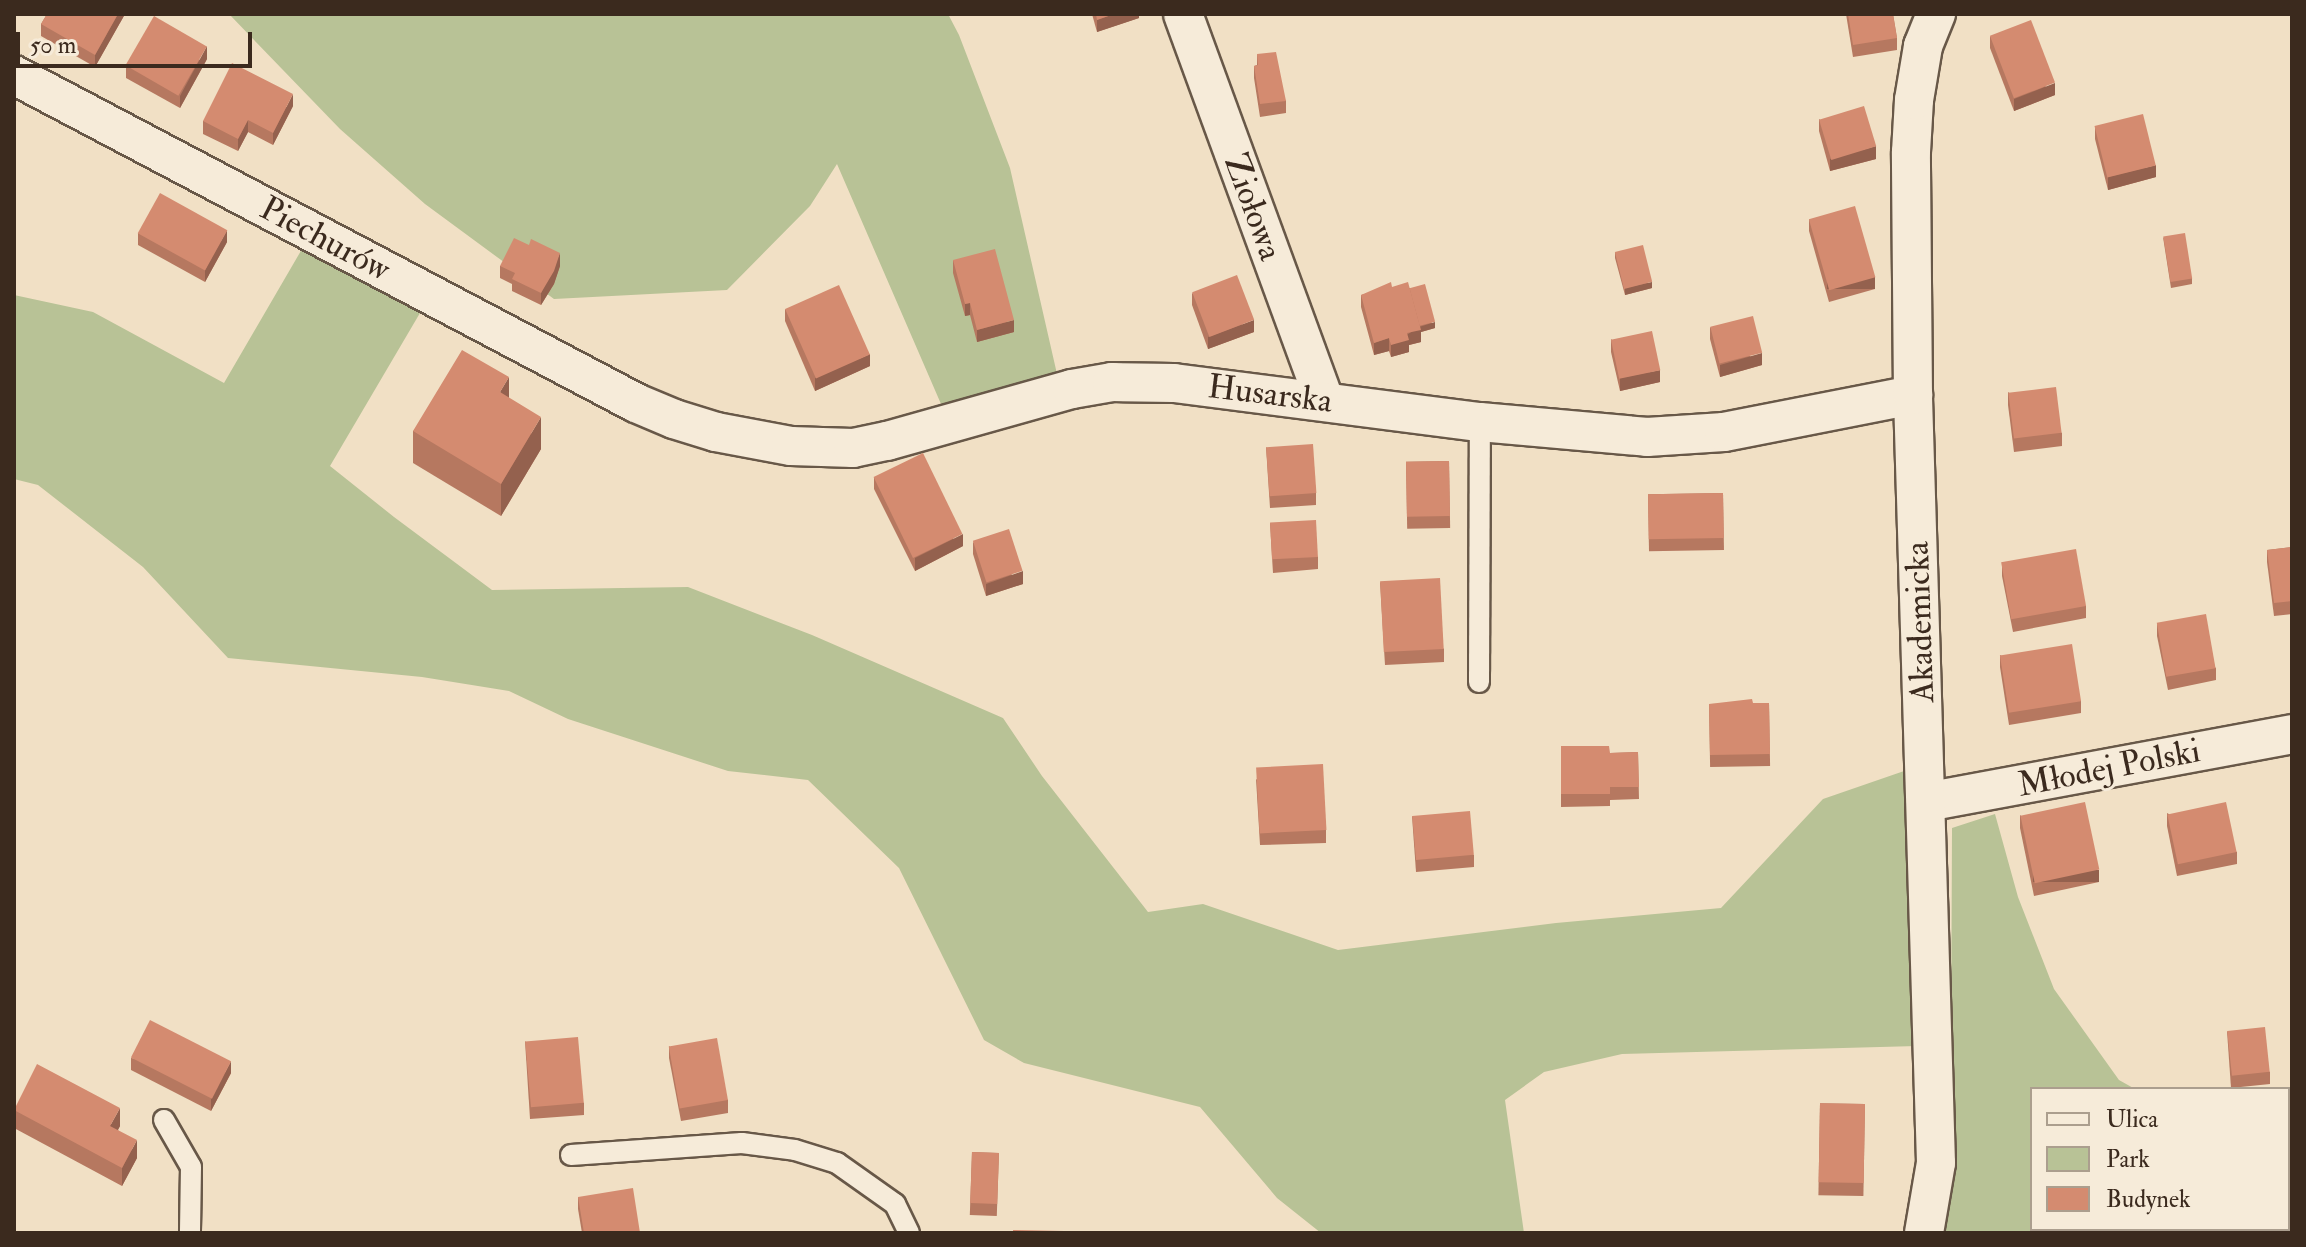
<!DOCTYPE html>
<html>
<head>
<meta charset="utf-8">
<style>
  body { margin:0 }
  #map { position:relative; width:2306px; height:1247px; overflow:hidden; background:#f1e0c5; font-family:"IM FELL Double Pica",serif }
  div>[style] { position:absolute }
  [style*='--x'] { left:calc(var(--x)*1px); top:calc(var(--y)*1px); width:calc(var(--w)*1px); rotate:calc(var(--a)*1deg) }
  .green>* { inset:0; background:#b8c296 }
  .roads { filter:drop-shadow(2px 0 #685848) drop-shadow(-2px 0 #685848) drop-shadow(0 2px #685848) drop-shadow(0 -2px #685848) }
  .lane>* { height:20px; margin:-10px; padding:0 10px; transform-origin:10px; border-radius:10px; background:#f6ebd9 }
  .street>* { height:38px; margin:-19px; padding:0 19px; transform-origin:19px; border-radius:19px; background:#f6ebd9 }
  .wall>* { inset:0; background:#b67860; transform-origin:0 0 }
  .shaded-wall>* { inset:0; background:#94614e; transform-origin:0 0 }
  .building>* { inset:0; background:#d48b70; transform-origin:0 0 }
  span { translate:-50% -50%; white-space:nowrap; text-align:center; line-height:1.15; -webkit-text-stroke:6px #f6ebd9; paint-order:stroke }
  .street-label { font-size:34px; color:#3b2a1e }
  .frame { position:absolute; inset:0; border:16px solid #3b2a1e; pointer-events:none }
  .legend { position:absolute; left:2030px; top:1087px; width:260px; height:144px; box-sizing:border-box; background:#f6ebd9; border:2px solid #ab9e8e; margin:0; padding:10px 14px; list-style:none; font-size:24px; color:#3b2a1e }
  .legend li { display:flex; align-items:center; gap:16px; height:40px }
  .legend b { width:40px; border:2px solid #ab9e8e }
  .scale { position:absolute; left:16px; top:32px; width:236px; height:36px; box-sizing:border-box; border:4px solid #3b2a1e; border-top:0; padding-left:10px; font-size:24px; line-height:28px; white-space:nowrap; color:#3b2a1e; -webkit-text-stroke:6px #f6ebd9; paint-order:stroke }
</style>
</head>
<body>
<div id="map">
  <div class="green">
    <div style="clip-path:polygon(229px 14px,948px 14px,959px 35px,1010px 168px,1057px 374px,941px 404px,837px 164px,810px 206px,727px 290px,554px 299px,425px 204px,340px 129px)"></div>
    <div style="clip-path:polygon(302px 249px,420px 313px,330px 466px,394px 517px,492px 590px,688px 587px,812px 635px,1003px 718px,1042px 776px,1148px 912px,1203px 904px,1338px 950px,1556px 923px,1721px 908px,1823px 799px,1907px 770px,1917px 1046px,1622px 1054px,1544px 1072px,1505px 1100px,1524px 1233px,1321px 1233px,1277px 1198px,1200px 1107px,1024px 1063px,984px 1040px,899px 868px,808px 780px,728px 771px,568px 719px,509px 691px,422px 677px,228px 658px,143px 567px,38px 485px,14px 479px,14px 295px,93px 312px,224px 383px)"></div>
    <div style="clip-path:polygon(1995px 814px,2018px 897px,2054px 989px,2119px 1080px,2135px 1089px,2032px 1089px,2032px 1229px,2288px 1229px,2288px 1132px,2292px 1132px,2292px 1233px,1943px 1233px,1951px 1056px,1952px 828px)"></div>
  </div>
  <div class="roads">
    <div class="lane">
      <div style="--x:1479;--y:682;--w:260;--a:-89.8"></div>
      <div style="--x:164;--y:1120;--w:54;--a:60.1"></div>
      <div style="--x:191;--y:1167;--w:66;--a:90.9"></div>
      <div style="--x:571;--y:1155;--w:171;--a:-4"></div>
      <div style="--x:742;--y:1143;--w:53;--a:7.5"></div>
      <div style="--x:795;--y:1150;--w:44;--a:17.2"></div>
      <div style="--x:837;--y:1163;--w:71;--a:35.3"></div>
      <div style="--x:895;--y:1204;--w:32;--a:64"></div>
    </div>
    <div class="street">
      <div style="--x:1183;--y:14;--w:411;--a:69.9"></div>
      <div style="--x:14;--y:75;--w:703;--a:27.8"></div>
      <div style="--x:636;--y:403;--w:41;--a:22.8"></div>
      <div style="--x:674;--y:419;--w:44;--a:17.2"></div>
      <div style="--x:716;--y:432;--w:76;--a:10.6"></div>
      <div style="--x:791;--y:446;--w:62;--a:1.8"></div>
      <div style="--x:853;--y:448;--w:35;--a:-12"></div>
      <div style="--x:887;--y:441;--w:192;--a:-15.7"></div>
      <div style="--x:1072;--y:389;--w:41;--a:-9.9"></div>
      <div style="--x:1112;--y:382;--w:62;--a:0.9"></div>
      <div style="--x:1174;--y:383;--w:308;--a:7.3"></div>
      <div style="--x:1480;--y:422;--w:168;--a:5.1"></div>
      <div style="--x:1647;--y:437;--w:77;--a:-3.7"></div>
      <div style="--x:1724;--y:432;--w:193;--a:-11.1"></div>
      <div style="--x:1926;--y:802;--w:372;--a:-10.5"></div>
      <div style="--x:1924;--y:1233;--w:71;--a:-80.3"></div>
      <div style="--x:1936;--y:1163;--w:768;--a:-91.72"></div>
      <div style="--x:1913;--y:395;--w:243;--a:-90.5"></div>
      <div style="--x:1911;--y:152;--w:52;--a:-86.7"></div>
      <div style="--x:1914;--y:100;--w:55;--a:-80.5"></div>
      <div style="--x:1923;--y:46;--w:35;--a:-68"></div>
    </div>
  </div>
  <div class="wall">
    <div style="clip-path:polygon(47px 14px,125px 14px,95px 67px,41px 36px,41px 24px)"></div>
    <div style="clip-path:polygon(1092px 14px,1139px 14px,1139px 18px,1097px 32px)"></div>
    <div style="clip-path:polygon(1846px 14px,1893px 14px,1897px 38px,1897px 50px,1853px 57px)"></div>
    <div style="clip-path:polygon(1990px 36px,2055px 95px,2014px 111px,1990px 48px)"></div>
    <div style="clip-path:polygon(1257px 54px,1286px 101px,1286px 113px,1260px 117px,1254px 78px,1254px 66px,1257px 65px)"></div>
    <div style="clip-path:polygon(207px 59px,180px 108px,126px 78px,126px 66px)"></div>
    <div style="clip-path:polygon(293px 106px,273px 145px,248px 132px,238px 151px,203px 134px,203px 121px)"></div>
    <div style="clip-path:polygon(1819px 119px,1876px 159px,1830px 171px,1819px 131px)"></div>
    <div style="clip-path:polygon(2095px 127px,2156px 177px,2108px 190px,2095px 139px)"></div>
    <div style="clip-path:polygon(1809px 219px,1875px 289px,1829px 302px,1809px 231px)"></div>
    <div style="clip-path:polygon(138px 233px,227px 242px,205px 282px,138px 245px)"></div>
    <div style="clip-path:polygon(2163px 237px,2192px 278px,2192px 284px,2171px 288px)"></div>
    <div style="clip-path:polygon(1615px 252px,1652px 288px,1625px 295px,1615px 258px)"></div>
    <div style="clip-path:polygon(953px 260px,1014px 332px,977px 342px,970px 315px,965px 316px,953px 273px)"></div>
    <div style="clip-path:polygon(500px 266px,560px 266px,554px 284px,541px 305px,512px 291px,512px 284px,500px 278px)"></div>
    <div style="clip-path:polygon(1392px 287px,1410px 288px,1435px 328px,1421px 332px,1421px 342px,1409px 345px,1409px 352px,1391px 357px,1389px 351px,1374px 355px,1361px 307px,1361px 295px)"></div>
    <div style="clip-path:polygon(1192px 293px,1254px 332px,1208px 349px,1192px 305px)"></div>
    <div style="clip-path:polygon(785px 309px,870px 366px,815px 391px,785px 321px)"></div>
    <div style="clip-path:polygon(1710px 327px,1762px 365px,1720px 377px,1710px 339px)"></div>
    <div style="clip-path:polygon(1611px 339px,1660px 382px,1620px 391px,1611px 352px)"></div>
    <div style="clip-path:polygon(2008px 392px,2062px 433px,2062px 446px,2014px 452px,2008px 405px)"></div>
    <div style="clip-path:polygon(509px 398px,541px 449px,501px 516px,413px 463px,413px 431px)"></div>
    <div style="clip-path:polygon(1266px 447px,1316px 493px,1316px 505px,1270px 508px)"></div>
    <div style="left:1449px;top:461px;width:67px;height:43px;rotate:89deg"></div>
    <div style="clip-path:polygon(874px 477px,963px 546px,915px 571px,874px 489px)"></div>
    <div style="left:1723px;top:493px;width:57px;height:75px;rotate:89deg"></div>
    <div style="clip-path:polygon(1270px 523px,1318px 557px,1318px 569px,1273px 573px)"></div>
    <div style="clip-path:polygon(973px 542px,1023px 584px,986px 596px,973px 554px)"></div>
    <div style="clip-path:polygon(2292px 547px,2292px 614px,2274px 616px,2267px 562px,2267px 550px)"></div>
    <div style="clip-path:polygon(2002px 564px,2086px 606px,2086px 618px,2013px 632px,2002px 576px)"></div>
    <div style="clip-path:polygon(1380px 582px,1444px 649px,1444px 662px,1385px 665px)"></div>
    <div style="clip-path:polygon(2157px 624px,2216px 668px,2216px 680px,2168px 690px,2157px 636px)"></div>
    <div style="clip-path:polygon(2000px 655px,2081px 701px,2081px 713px,2009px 725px,2000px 667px)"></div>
    <div style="left:1769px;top:703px;width:63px;height:60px;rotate:89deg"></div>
    <div style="clip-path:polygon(1561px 746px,1610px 753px,1638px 752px,1639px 799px,1610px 800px,1610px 806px,1561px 807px)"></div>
    <div style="clip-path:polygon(1256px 779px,1326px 830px,1326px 843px,1260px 845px)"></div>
    <div style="clip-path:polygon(2167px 813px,2237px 852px,2237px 864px,2177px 876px,2167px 826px)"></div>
    <div style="clip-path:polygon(2020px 815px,2099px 882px,2034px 896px,2020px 828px)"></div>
    <div style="clip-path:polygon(1412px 816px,1474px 855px,1474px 867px,1416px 872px)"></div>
    <div style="clip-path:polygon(2227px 1031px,2270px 1072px,2270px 1084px,2231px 1088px)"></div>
    <div style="clip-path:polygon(525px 1041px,584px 1103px,584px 1115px,530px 1119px)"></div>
    <div style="clip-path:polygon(669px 1046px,728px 1100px,728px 1113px,681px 1121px,669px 1058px)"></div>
    <div style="clip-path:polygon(131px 1058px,231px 1073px,211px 1111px,131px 1070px)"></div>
    <div style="left:2288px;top:1090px;width:4px;height:62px"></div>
    <div style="left:1865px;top:1104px;width:92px;height:45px;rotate:91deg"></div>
    <div style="clip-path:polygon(14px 1107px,120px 1126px,118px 1130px,137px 1158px,122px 1186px,14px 1128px)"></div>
    <div style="left:972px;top:1152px;width:27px;height:63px;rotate:2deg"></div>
    <div style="clip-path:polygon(578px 1197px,640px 1233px,582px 1233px,578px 1209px)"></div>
  </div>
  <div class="shaded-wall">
    <div style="clip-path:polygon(118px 14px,125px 14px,95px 67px,95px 55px)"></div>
    <div style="clip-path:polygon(1114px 14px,1139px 14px,1139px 18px,1097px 32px,1097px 20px)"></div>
    <div style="clip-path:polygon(207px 46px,207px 59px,180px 108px,180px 96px)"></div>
    <div style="clip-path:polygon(2055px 83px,2055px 95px,2014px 111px,2014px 99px)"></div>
    <div style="clip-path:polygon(293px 94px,293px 106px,273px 145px,273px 133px)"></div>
    <div style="clip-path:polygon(248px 120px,248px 132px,238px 151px,238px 139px)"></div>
    <div style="clip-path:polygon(1876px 146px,1876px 159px,1830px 171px,1830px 159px)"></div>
    <div style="clip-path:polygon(2156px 165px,2156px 177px,2108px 190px,2108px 177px)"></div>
    <div style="clip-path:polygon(227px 230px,227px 242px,205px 282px,205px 270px)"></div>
    <div style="clip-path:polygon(560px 253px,560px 266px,554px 284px,541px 305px,541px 293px)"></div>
    <div style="left:1875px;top:277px;width:12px;height:48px;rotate:90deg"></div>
    <div style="clip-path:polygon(1652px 282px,1652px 288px,1625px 295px,1625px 288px)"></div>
    <div style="clip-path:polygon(970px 303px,970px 315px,965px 316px,965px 304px)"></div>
    <div style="clip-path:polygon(1014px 320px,1014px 332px,977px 342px,977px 330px)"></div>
    <div style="clip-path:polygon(1254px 320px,1254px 332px,1208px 349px,1208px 337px)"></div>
    <div style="clip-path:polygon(1435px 322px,1435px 328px,1421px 332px,1421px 342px,1409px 345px,1409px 352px,1391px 357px,1391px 345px,1419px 327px)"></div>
    <div style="clip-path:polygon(1389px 338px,1389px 351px,1374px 355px,1374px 343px)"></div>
    <div style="clip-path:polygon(1762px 353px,1762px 365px,1720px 377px,1720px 365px)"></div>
    <div style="clip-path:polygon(870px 354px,870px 366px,815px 391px,815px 378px)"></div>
    <div style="clip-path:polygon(1660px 370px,1660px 382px,1620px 391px,1620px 378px)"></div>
    <div style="clip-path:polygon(509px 377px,509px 409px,500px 392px)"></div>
    <div style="clip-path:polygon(541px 417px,541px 449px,501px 516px,501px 484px)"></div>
    <div style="clip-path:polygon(963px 534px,963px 546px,915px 571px,915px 558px)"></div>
    <div style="clip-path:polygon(1023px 571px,1023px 584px,986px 596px,986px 584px)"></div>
    <div style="left:2099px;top:870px;width:12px;height:66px;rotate:90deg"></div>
    <div style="clip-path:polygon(231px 1061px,231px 1073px,211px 1111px,211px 1099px)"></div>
    <div style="clip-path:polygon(120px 1108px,120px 1126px,110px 1144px,110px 1126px)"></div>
    <div style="clip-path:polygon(137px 1140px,137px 1158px,122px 1186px,122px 1168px)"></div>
  </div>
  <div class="building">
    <div style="clip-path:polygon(47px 14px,118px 14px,95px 55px,41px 24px)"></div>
    <div style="clip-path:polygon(1096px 14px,1114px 14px,1097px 20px)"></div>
    <div style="clip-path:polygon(1848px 14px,1893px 14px,1897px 38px,1853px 45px)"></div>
    <div style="left:154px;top:16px;width:61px;height:57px;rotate:30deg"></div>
    <div style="left:2031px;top:20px;width:67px;height:44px;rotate:69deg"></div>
    <div style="clip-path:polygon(1276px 52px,1286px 101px,1260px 104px,1254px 66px,1258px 65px,1257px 54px)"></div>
    <div style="clip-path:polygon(232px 63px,293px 94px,273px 133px,248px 120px,238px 139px,203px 121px)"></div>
    <div style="left:1864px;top:106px;width:42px;height:47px;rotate:73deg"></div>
    <div style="left:2143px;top:114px;width:53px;height:50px;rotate:76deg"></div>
    <div style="left:160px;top:193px;width:77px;height:46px;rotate:29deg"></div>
    <div style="left:1855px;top:206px;width:74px;height:48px;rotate:74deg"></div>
    <div style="left:2185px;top:233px;width:46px;height:22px;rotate:81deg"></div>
    <div style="clip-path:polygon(514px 238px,529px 245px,531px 239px,560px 253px,554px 271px,541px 293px,512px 279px,515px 273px,500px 266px)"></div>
    <div style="left:1643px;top:245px;width:38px;height:29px;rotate:76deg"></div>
    <div style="clip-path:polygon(995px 249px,1014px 320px,977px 330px,970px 303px,965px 304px,953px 260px)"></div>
    <div style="left:1237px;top:275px;width:48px;height:48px;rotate:69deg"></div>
    <div style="clip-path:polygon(1391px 282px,1392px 287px,1408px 282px,1421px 330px,1407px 333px,1409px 340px,1391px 345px,1389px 338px,1374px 343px,1361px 295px)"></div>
    <div style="left:1425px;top:284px;width:39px;height:16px;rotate:75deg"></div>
    <div style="left:839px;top:285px;width:76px;height:59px;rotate:66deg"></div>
    <div style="left:1753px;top:316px;width:38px;height:44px;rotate:76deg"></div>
    <div style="left:1652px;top:331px;width:40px;height:42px;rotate:78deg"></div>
    <div style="clip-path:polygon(462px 350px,509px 377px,500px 392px,541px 417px,501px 484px,413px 431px)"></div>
    <div style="left:2056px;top:387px;width:46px;height:48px;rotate:83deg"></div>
    <div style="left:1313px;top:444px;width:49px;height:47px;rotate:86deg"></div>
    <div style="left:923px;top:453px;width:90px;height:55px;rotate:64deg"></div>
    <div style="left:1449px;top:461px;width:55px;height:43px;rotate:89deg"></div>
    <div style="left:1723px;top:493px;width:45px;height:75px;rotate:89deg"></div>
    <div style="left:1316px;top:520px;width:37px;height:46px;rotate:87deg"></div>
    <div style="left:1009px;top:529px;width:44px;height:38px;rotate:72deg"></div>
    <div style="clip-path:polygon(2292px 547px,2292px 601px,2274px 603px,2267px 550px)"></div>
    <div style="left:2076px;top:549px;width:58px;height:76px;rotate:80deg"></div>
    <div style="left:1440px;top:578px;width:71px;height:60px;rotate:87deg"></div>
    <div style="left:2206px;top:614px;width:55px;height:50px;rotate:80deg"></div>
    <div style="left:2072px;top:644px;width:58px;height:73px;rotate:81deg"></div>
    <div style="clip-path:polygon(1752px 699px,1753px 703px,1769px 703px,1770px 754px,1710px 755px,1709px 704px)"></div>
    <div style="clip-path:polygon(1561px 746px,1609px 746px,1610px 753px,1638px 752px,1639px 787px,1610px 787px,1610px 794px,1561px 794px)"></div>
    <div style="left:1323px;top:764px;width:66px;height:67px;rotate:87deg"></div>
    <div style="left:2085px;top:802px;width:69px;height:66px;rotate:78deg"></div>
    <div style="left:2226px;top:802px;width:51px;height:60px;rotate:78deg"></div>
    <div style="left:1470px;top:811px;width:44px;height:58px;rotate:85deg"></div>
    <div style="left:150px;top:1020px;width:91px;height:42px;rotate:27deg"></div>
    <div style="left:2265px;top:1027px;width:45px;height:38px;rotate:84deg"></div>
    <div style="left:578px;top:1037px;width:66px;height:53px;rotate:85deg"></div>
    <div style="left:717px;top:1038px;width:63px;height:49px;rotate:80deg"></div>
    <div style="clip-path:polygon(37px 1064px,120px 1108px,110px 1126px,137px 1140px,122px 1168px,14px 1110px)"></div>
    <div style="left:2288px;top:1090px;width:4px;height:49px"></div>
    <div style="left:1865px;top:1104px;width:79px;height:45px;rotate:91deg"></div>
    <div style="left:972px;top:1152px;width:27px;height:51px;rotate:2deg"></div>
    <div style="clip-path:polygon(633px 1188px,640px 1233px,584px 1233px,578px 1197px)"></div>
    <div style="clip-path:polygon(1013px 1230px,1064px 1231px,1064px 1233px,1013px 1233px)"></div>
  </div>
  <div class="street-label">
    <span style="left:1253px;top:207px;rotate:70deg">Ziołowa</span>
    <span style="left:325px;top:239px;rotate:28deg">Piechurów</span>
    <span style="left:1270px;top:394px;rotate:7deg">Husarska</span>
    <span style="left:1920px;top:622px;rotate:-92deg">Akademicka</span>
    <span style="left:2109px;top:768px;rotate:-11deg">Młodej Polski</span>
  </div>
  <div class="frame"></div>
  <ul class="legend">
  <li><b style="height:10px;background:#f6ebd9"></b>Ulica</li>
  <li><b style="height:22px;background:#b8c296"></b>Park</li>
  <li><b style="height:22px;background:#d48b70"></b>Budynek</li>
  </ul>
  <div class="scale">50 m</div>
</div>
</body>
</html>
